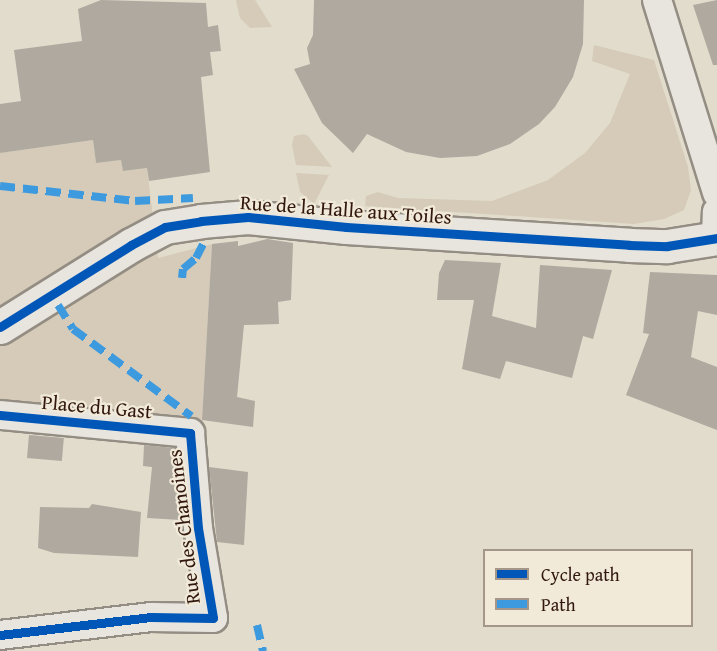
<!DOCTYPE html>
<html>
<head>
<meta charset="utf-8">
<style>
  body { margin:0 }
  #map { position:relative; width:717px; height:651px; overflow:hidden; background:#e2dccd; font-family:"Gentium Book Plus",serif }
  div>[style] { position:absolute }
  [style*='--x'] { left:calc(var(--x)*1px); top:calc(var(--y)*1px); width:calc(var(--w)*1px); rotate:calc(var(--a)*1deg) }
  .green>* { inset:0; background:#d5cbb8 }
  .building>* { inset:0; background:#afa99f; transform-origin:0 0 }
  .roads { filter:drop-shadow(2px 0 #948d83) drop-shadow(-2px 0 #948d83) drop-shadow(0 2px #948d83) drop-shadow(0 -2px #948d83) }
  .street>* { height:28px; margin:-14px; padding:0 14px; transform-origin:14px; border-radius:14px; background:#e8e5de }
  .secondary>* { height:33px; margin:-16.5px; padding:0 16.5px; transform-origin:16.5px; border-radius:16.5px; background:#e8e5de }
  .quiet>* { height:8px; margin-top:-4px; transform-origin:0; background:repeating-linear-gradient(90deg,#3e9ade 0 15px,transparent 0 23px) }
  .cycleway>* { height:9px; margin:-4.5px; padding:0 4.5px; transform-origin:4.5px; border-radius:4.5px; background:#0057b8 }
  span { translate:-50% -50%; white-space:nowrap; text-align:center; line-height:1.15; -webkit-text-stroke:4.5px #f1ead9; paint-order:stroke }
  .street-label { font-size:20px; color:#31170e }
  .legend { position:absolute; left:483px; top:549px; width:210px; height:78px; box-sizing:border-box; background:#f1ead9; border:2px solid #a49688; margin:0; padding:8px 10px; list-style:none; font-size:18px; color:#31170e }
  .legend li { display:flex; align-items:center; gap:12px; height:30px }
  .legend b { width:30px; border:2px solid #a49688 }
</style>
</head>
<body>
<div id="map">
  <div class="green">
    <div style="clip-path:polygon(236px 0,255px 0,272px 27px,250px 28px,240px 18px)"></div>
    <div style="clip-path:polygon(594px 45px,654px 60px,688px 167px,691px 190px,684px 210px,664px 219px,634px 224px,365px 206px,366px 196px,378px 192px,398px 198px,492px 201px,548px 180px,585px 153px,610px 123px,630px 74px,592px 61px)"></div>
    <div style="clip-path:polygon(304px 134px,308px 136px,332px 167px,296px 165px,292px 145px,294px 136px)"></div>
    <div style="clip-path:polygon(93px 140px,96px 163px,121px 160px,123px 171px,147px 168px,158px 258px,212px 244px,202px 419px,0 399px,0 153px)"></div>
    <div style="clip-path:polygon(296px 173px,329px 175px,314px 204px,300px 192px)"></div>
  </div>
  <div class="building">
    <div style="clip-path:polygon(101px 0,206px 3px,208px 27px,218px 25px,221px 51px,210px 52px,213px 75px,201px 77px,210px 172px,149px 181px,147px 168px,123px 171px,121px 160px,96px 163px,93px 140px,0 153px,0 104px,21px 101px,14px 50px,82px 41px,78px 9px)"></div>
    <div style="clip-path:polygon(314px 0,584px 0,583px 44px,573px 77px,555px 107px,539px 124px,510px 144px,477px 156px,440px 158px,406px 152px,367px 134px,353px 153px,322px 123px,294px 69px,310px 64px,307px 48px,313px 35px)"></div>
    <div style="clip-path:polygon(717px 0,717px 65px,713px 65px,693px 5px)"></div>
    <div style="clip-path:polygon(267px 239px,293px 243px,291px 300px,278px 302px,279px 324px,244px 325px,237px 397px,255px 401px,253px 427px,202px 420px,212px 244px,238px 241px,238px 246px)"></div>
    <div style="clip-path:polygon(445px 260px,501px 263px,492px 316px,536px 328px,540px 265px,612px 270px,593px 339px,583px 336px,572px 378px,506px 361px,500px 379px,462px 369px,474px 300px,437px 300px,439px 273px)"></div>
    <div style="clip-path:polygon(650px 272px,717px 275px,717px 315px,698px 311px,691px 357px,717px 367px,717px 430px,626px 395px,649px 334px,643px 333px)"></div>
    <div style="left:29px;top:435px;width:35px;height:23px;rotate:5deg"></div>
    <div style="clip-path:polygon(144px 445px,175px 448px,181px 520px,147px 518px,152px 467px,143px 466px)"></div>
    <div style="clip-path:polygon(209px 467px,248px 472px,244px 545px,217px 542px)"></div>
    <div style="clip-path:polygon(92px 504px,141px 512px,138px 557px,54px 553px,38px 548px,40px 507px,89px 508px)"></div>
  </div>
  <div class="roads">
    <div class="street">
      <div style="--x:657;--y:0;--w:202;--a:72.7"></div>
      <div style="--x:716;--y:237;--w:25;--a:-88"></div>
      <div style="--x:0;--y:415;--w:191;--a:5.4"></div>
      <div style="--x:190;--y:433;--w:95;--a:85.2"></div>
      <div style="--x:198;--y:528;--w:91;--a:80.5"></div>
      <div style="--x:213;--y:618;--w:62;--a:-179.1"></div>
      <div style="--x:151;--y:617;--w:152;--a:173.2"></div>
    </div>
    <div class="secondary">
      <div style="--x:0;--y:327;--w:155;--a:-32"></div>
      <div style="--x:131;--y:245;--w:38;--a:-28"></div>
      <div style="--x:165;--y:227;--w:36;--a:-9"></div>
      <div style="--x:201;--y:221;--w:47;--a:-4.9"></div>
      <div style="--x:248;--y:217;--w:99;--a:5.8"></div>
      <div style="--x:346;--y:227;--w:284;--a:3.6"></div>
      <div style="--x:629;--y:245;--w:38;--a:2"></div>
      <div style="--x:667;--y:246;--w:51;--a:-9.1"></div>
    </div>
  </div>
  <div class="quiet">
    <div style="--x:0;--y:186;--w:136;--a:6.3"></div>
    <div style="--x:135;--y:201;--w:58;--a:-3"></div>
    <div style="--x:182;--y:278;--w:9;--a:-84"></div>
    <div style="--x:183;--y:269;--w:17;--a:-40"></div>
    <div style="--x:196;--y:258;--w:18;--a:-63"></div>
    <div style="--x:58;--y:305;--w:28;--a:58"></div>
    <div style="--x:73;--y:329;--w:147;--a:36.4"></div>
    <div style="--x:257;--y:625;--w:27;--a:77"></div>
  </div>
  <div class="cycleway">
    <div style="--x:0;--y:327;--w:155;--a:-32"></div>
    <div style="--x:131;--y:245;--w:38;--a:-28"></div>
    <div style="--x:165;--y:227;--w:36;--a:-9"></div>
    <div style="--x:201;--y:221;--w:47;--a:-4.9"></div>
    <div style="--x:248;--y:217;--w:99;--a:5.8"></div>
    <div style="--x:346;--y:227;--w:284;--a:3.6"></div>
    <div style="--x:629;--y:245;--w:38;--a:2"></div>
    <div style="--x:667;--y:246;--w:51;--a:-9.1"></div>
    <div style="--x:0;--y:415;--w:191;--a:5.4"></div>
    <div style="--x:190;--y:433;--w:95;--a:85.2"></div>
    <div style="--x:198;--y:528;--w:91;--a:80.5"></div>
    <div style="--x:213;--y:618;--w:62;--a:-179.1"></div>
    <div style="--x:151;--y:617;--w:152;--a:173.2"></div>
  </div>
  <div class="street-label">
    <span style="left:346px;top:209px;rotate:4deg">Rue de la Halle aux Toiles</span>
    <span style="left:97px;top:406px;rotate:5deg">Place du Gast</span>
    <span style="left:183px;top:527px;rotate:-97deg">Rue des Chanoines</span>
  </div>
  <ul class="legend">
  <li><b style="height:8px;background:#0057b8"></b>Cycle path</li>
  <li><b style="height:8px;background:#3e9ade"></b>Path</li>
  </ul>
</div>
</body>
</html>
